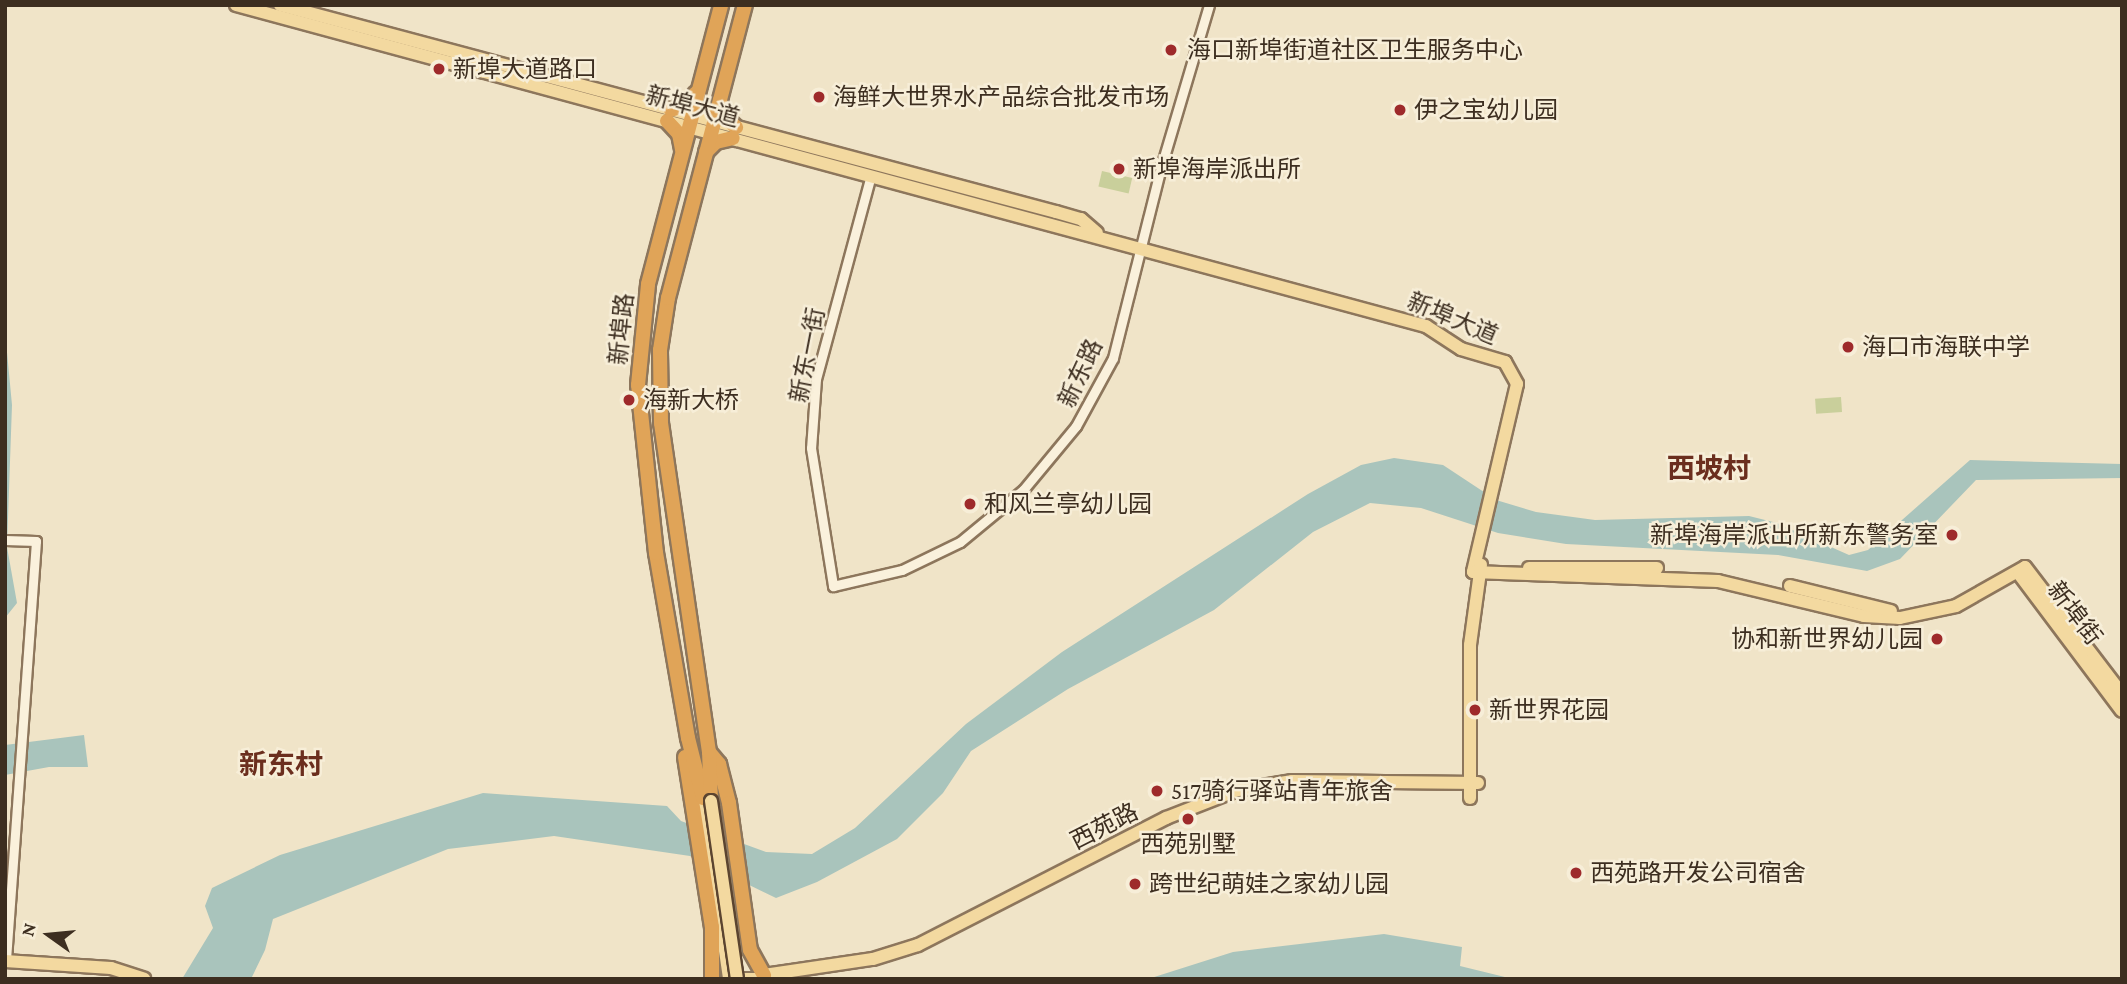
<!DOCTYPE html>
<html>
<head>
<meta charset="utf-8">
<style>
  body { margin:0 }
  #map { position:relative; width:2127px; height:984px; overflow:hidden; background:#f0e4c8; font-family:"Crimson Pro","Noto Sans SC",serif }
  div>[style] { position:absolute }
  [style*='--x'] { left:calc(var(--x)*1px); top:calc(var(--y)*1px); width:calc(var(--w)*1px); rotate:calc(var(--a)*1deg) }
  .green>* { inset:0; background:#c9cf9b; transform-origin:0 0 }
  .water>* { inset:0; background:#a9c4bc }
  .roads { filter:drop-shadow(2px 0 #8d765c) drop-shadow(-2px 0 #8d765c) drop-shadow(0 2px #8d765c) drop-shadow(0 -2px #8d765c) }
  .minor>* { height:9px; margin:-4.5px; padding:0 4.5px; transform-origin:4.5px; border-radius:4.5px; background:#faf1dc }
  .major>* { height:12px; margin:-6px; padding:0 6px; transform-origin:6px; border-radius:6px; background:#f3d9a0 }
  .highway>* { height:14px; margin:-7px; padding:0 7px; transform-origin:7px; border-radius:7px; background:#e0a458 }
  .bridges { filter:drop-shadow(2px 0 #5b4430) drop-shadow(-2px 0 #5b4430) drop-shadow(0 2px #5b4430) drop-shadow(0 -2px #5b4430) }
  .major-bridge>* { height:12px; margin:-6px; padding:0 6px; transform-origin:6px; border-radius:6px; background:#f3d9a0 }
  .dots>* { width:19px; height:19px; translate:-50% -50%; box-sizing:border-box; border:4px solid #f7eed8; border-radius:50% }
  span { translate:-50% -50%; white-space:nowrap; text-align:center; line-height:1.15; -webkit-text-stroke:5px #f7eed8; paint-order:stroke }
  .poi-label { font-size:24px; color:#3d2e20 }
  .left { translate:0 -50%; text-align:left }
  .right { translate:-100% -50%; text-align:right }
  .street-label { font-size:24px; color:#3d2e20 }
  .quarter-label { font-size:28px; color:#6b2e1e; font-weight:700 }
  .frame { position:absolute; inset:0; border:7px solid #3d2e20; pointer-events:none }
  .north { position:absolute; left:14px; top:900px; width:70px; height:70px; -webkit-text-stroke:5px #f7eed8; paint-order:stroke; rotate:285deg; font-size:19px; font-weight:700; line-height:28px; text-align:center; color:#3d2e20 }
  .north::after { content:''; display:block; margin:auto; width:24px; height:32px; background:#3d2e20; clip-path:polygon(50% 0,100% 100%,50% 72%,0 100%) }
</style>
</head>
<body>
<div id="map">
  <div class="green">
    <div style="left:1102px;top:171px;width:31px;height:16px;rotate:13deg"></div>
    <div style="left:1841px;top:397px;width:15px;height:26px;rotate:86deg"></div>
  </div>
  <div class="water">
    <div style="clip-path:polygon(5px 331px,12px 405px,7px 547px,17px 603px,5px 618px)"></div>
    <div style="clip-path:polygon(1394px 458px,1443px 465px,1496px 500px,1536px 512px,1595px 520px,1749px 516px,1777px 523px,1849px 555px,1868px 550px,1970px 460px,2122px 464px,2122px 478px,1976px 480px,1900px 559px,1867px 571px,1778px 555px,1566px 544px,1498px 533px,1421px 508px,1370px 503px,1313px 532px,1214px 610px,1068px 689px,971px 751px,943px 793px,897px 839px,817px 882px,776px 898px,690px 856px,554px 836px,448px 849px,273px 919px,265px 950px,251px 979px,182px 979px,213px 928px,205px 906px,212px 888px,280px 855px,483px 793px,667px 806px,681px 821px,766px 852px,812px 854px,855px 828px,966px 724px,1062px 652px,1308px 494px,1361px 465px)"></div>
    <div style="clip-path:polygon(84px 735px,88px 767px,49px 767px,5px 775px,5px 745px)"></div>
    <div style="clip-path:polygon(1384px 934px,1462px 947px,1460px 966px,1513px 979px,1148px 979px,1233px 952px)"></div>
  </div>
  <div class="roads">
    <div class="minor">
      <div style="--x:871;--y:175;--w:211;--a:105.1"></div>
      <div style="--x:816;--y:379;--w:69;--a:94.1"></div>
      <div style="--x:811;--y:448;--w:140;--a:80.9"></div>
      <div style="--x:833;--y:586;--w:71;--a:-13.1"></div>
      <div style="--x:902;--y:570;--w:64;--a:-25.8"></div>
      <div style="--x:960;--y:542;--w:82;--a:-39.5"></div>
      <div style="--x:1023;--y:490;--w:83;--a:-50.4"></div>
      <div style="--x:1076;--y:426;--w:77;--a:-61.4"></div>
      <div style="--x:1113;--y:358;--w:197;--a:-75.9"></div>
      <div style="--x:1161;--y:167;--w:169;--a:-73.5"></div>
      <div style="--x:5;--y:540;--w:31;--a:2"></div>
      <div style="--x:36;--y:541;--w:421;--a:94.1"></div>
    </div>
    <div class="major">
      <div style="--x:236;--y:5;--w:1233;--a:15.1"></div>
      <div style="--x:1426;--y:326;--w:42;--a:33.3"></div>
      <div style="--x:1461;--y:349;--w:46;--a:16.5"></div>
      <div style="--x:1505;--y:362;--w:25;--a:61"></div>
      <div style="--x:1517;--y:384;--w:193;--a:103.2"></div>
      <div style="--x:1473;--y:572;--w:245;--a:2.1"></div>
      <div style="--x:1718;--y:581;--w:150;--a:13.5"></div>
      <div style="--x:1864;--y:616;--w:36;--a:3"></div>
      <div style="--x:1900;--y:618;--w:57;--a:-12.1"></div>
      <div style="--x:1956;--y:606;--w:79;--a:-29.5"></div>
      <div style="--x:280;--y:5;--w:803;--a:14.94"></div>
      <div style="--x:1056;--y:212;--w:26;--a:16"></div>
      <div style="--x:1081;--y:219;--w:21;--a:41"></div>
      <div style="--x:2025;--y:567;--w:160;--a:52.6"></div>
      <div style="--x:1529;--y:568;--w:128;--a:0"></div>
      <div style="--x:2019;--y:574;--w:171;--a:53.1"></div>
      <div style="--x:1790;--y:586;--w:104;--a:13.9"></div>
      <div style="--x:1470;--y:798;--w:153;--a:-90"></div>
      <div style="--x:1470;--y:645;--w:81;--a:-82.2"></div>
      <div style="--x:703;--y:800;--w:181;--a:81.7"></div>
      <div style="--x:5;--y:961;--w:106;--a:3.8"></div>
      <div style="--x:111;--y:968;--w:35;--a:18"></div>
      <div style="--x:764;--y:975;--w:110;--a:-8.4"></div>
      <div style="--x:873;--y:959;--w:47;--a:-17.3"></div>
      <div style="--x:918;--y:945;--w:279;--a:-27.1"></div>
      <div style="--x:1166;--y:818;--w:77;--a:-21.3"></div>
      <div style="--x:1238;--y:790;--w:55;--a:-9.5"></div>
      <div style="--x:1292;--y:781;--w:186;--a:0.6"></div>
      <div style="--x:734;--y:979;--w:33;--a:0"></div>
    </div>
    <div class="highway">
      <div style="--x:720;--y:100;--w:15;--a:79"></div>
      <div style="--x:723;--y:115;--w:18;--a:43"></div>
      <div style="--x:671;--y:110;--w:17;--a:-21"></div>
      <div style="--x:687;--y:104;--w:14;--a:-51"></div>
      <div style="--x:667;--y:121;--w:18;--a:47"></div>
      <div style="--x:679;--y:134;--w:16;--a:79"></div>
      <div style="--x:706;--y:152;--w:14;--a:-45"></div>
      <div style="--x:716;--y:142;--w:17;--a:-13"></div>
      <div style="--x:709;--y:752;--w:16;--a:50"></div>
      <div style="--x:719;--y:764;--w:40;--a:75.6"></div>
      <div style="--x:729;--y:803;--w:148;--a:81.9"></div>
      <div style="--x:750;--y:950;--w:29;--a:61"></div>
      <div style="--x:685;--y:757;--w:172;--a:81"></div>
      <div style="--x:712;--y:927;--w:52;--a:90"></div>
      <div style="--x:703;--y:798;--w:62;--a:-104"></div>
      <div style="--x:688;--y:738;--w:188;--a:-99.8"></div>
      <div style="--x:656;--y:553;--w:169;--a:-96.1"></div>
      <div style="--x:638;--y:385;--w:101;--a:-84.3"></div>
      <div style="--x:648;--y:284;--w:288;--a:-75.3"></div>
      <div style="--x:711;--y:801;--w:49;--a:-92.3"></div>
      <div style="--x:709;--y:752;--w:332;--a:-98.3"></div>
      <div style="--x:661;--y:423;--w:73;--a:-90.8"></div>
      <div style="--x:660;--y:350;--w:53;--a:-81.3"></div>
      <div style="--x:668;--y:298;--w:303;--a:-75.3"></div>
    </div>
  </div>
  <div class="bridges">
    <div class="major-bridge">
      <div style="--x:711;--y:801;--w:180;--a:81.7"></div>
    </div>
  </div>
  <div class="dots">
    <div style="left:1171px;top:50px;background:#9e2a2b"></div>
    <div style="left:439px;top:69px;background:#9e2a2b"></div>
    <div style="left:819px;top:97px;background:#9e2a2b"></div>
    <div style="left:1400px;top:110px;background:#9e2a2b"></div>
    <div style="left:1119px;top:169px;background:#9e2a2b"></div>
    <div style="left:1848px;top:347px;background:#9e2a2b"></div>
    <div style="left:629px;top:400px;background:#9e2a2b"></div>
    <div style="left:970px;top:504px;background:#9e2a2b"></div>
    <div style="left:1952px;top:535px;background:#9e2a2b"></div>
    <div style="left:1937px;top:639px;background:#9e2a2b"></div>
    <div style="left:1475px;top:710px;background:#9e2a2b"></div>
    <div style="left:1157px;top:791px;background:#9e2a2b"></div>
    <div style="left:1188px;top:819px;background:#9e2a2b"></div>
    <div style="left:1576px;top:873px;background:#9e2a2b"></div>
    <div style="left:1135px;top:884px;background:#9e2a2b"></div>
  </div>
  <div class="poi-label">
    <span class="left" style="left:1187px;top:50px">海口新埠街道社区卫生服务中心</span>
    <span class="left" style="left:453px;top:69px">新埠大道路口</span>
    <span class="left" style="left:833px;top:97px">海鲜大世界水产品综合批发市场</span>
    <span class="left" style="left:1414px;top:110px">伊之宝幼儿园</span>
    <span class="left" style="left:1133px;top:169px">新埠海岸派出所</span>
    <span class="left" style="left:1862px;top:347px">海口市海联中学</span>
    <span class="left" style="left:643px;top:400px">海新大桥</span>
    <span class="left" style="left:984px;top:504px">和风兰亭幼儿园</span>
    <span class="right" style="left:1938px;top:535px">新埠海岸派出所新东警务室</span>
    <span class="right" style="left:1923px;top:639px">协和新世界幼儿园</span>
    <span class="left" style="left:1489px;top:710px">新世界花园</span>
    <span class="left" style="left:1171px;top:791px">517骑行驿站青年旅舍</span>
    <span style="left:1188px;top:844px">西苑别墅</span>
    <span class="left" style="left:1590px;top:873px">西苑路开发公司宿舍</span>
    <span class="left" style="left:1149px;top:884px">跨世纪萌娃之家幼儿园</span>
  </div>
  <div class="street-label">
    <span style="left:693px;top:106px;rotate:15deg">新埠大道</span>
    <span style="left:1453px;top:318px;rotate:23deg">新埠大道</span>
    <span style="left:621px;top:329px;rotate:-84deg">新埠路</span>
    <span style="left:807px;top:355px;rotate:-79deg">新东一街</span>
    <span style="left:1080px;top:373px;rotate:-65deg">新东路</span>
    <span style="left:2075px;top:613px;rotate:53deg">新埠街</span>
    <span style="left:1104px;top:826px;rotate:-27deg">西苑路</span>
  </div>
  <div class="quarter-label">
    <span style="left:1709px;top:469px">西坡村</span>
    <span style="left:281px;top:765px">新东村</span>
  </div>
  <div class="frame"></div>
  <div class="north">N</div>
</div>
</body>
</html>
